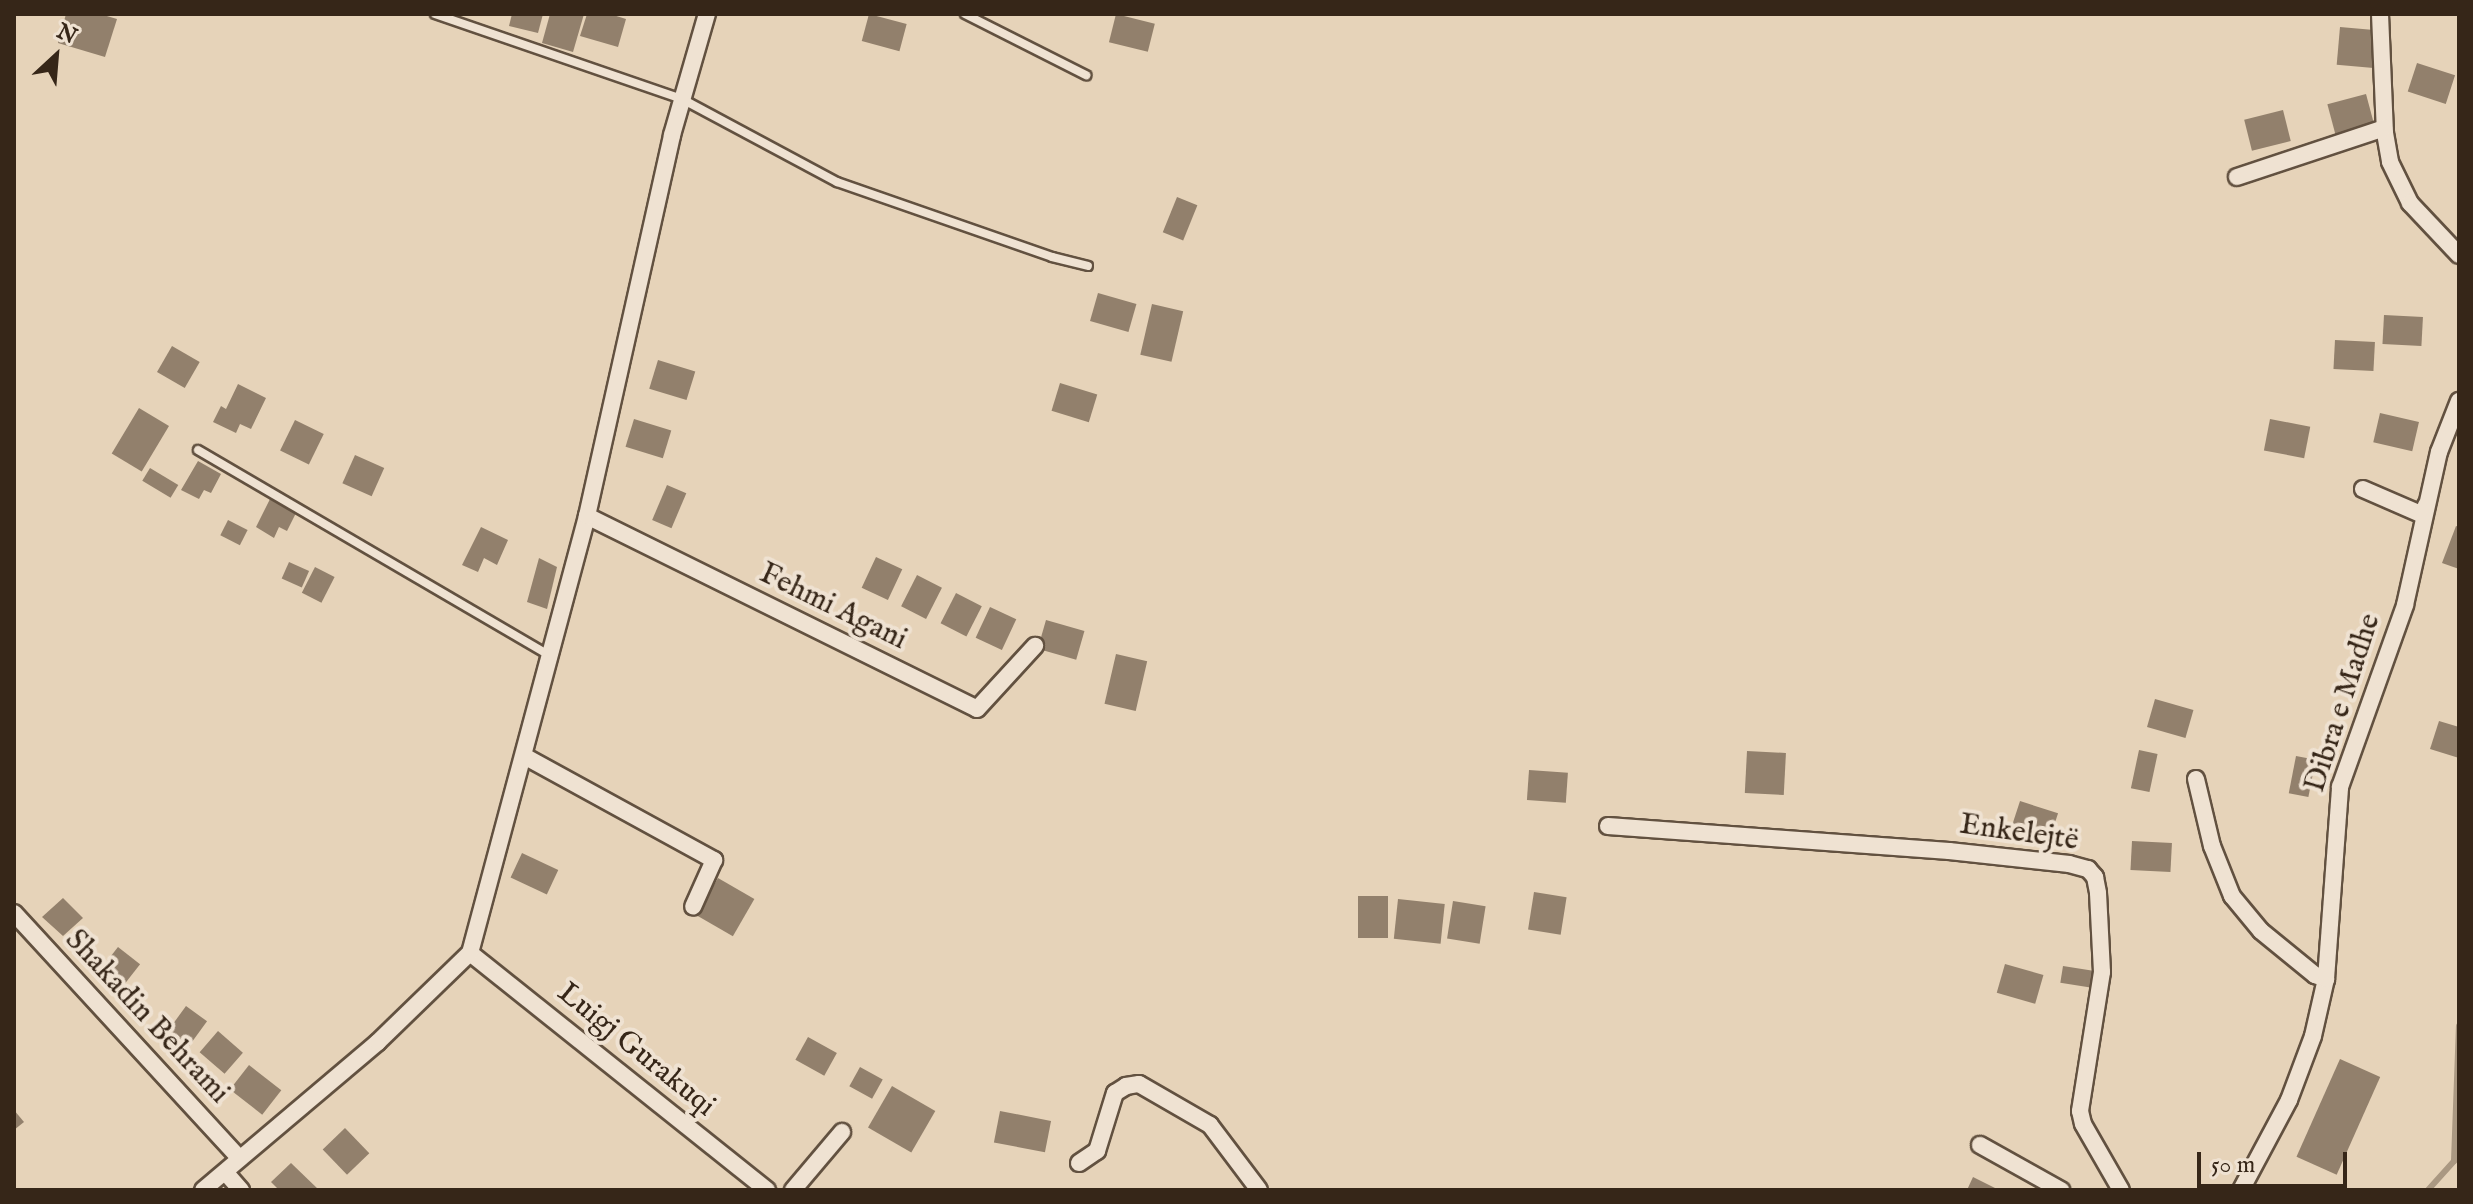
<!DOCTYPE html>
<html>
<head>
<meta charset="utf-8">
<style>
  body { margin:0 }
  #map { position:relative; width:2473px; height:1204px; overflow:hidden; background:#e6d3b9; font-family:"IM FELL English",serif }
  div>[style] { position:absolute }
  [style*='--x'] { left:calc(var(--x)*1px); top:calc(var(--y)*1px); width:calc(var(--w)*1px); rotate:calc(var(--a)*1deg) }
  .stream>* { height:6px; margin:-3px; padding:0 3px; transform-origin:3px; border-radius:3px; background:#aa9882 }
  .building>* { inset:0; background:#92806c; transform-origin:0 0 }
  .roads { filter:drop-shadow(2px 0 #625140) drop-shadow(-2px 0 #625140) drop-shadow(0 2px #625140) drop-shadow(0 -2px #625140) }
  .lane>* { height:8px; margin:-4px; padding:0 4px; transform-origin:4px; border-radius:4px; background:#efe2d2 }
  .street>* { height:16px; margin:-8px; padding:0 8px; transform-origin:8px; border-radius:8px; background:#efe2d2 }
  span { translate:-50% -50%; white-space:nowrap; text-align:center; line-height:1.15; -webkit-text-stroke:8px #efe2d2; paint-order:stroke }
  .street-label { font-size:30px; color:#362618 }
  .frame { position:absolute; inset:0; border:16px solid #362618; pointer-events:none }
  .north { position:absolute; left:16px; top:16px; width:80px; height:80px; -webkit-text-stroke:6px #efe2d2; paint-order:stroke; rotate:26deg; font-size:22px; font-weight:700; line-height:32px; text-align:center; color:#362618 }
  .north::after { content:''; display:block; margin:auto; width:28px; height:36px; background:#362618; clip-path:polygon(50% 0,100% 100%,50% 72%,0 100%) }
  .scale { position:absolute; left:2197px; top:1152px; width:150px; height:36px; box-sizing:border-box; border:4px solid #362618; border-top:0; padding-left:10px; font-size:24px; line-height:28px; white-space:nowrap; color:#362618; -webkit-text-stroke:6px #efe2d2; paint-order:stroke }
</style>
</head>
<body>
<div id="map">
  <div class="stream">
    <div style="--x:2428;--y:1190;--w:39;--a:-48"></div>
    <div style="--x:2454;--y:1161;--w:135;--a:-87.9"></div>
  </div>
  <div class="building">
    <div style="clip-path:polygon(66px 14px,100px 14px,117px 19px,105px 57px,58px 43px)"></div>
    <div style="clip-path:polygon(512px 14px,543px 14px,538px 33px,509px 26px)"></div>
    <div style="clip-path:polygon(550px 14px,584px 14px,573px 52px,542px 43px)"></div>
    <div style="clip-path:polygon(587px 14px,610px 14px,626px 19px,618px 47px,580px 36px)"></div>
    <div style="left:869px;top:14px;width:39px;height:28px;rotate:15deg"></div>
    <div style="left:1116px;top:14px;width:40px;height:29px;rotate:14deg"></div>
    <div style="left:2340px;top:27px;width:37px;height:38px;rotate:5deg"></div>
    <div style="left:2417px;top:63px;width:40px;height:30px;rotate:18deg"></div>
    <div style="left:2366px;top:94px;width:31px;height:40px;rotate:75deg"></div>
    <div style="left:2283px;top:110px;width:32px;height:40px;rotate:76deg"></div>
    <div style="left:1177px;top:197px;width:22px;height:38px;rotate:22deg"></div>
    <div style="left:1098px;top:293px;width:40px;height:29px;rotate:16deg"></div>
    <div style="left:1152px;top:304px;width:32px;height:52px;rotate:13deg"></div>
    <div style="left:2384px;top:315px;width:39px;height:29px;rotate:3deg"></div>
    <div style="left:2335px;top:340px;width:40px;height:29px;rotate:3deg"></div>
    <div style="left:172px;top:346px;width:32px;height:30px;rotate:30deg"></div>
    <div style="left:658px;top:360px;width:39px;height:30px;rotate:17deg"></div>
    <div style="left:1060px;top:383px;width:39px;height:29px;rotate:17deg"></div>
    <div style="clip-path:polygon(238px 384px,266px 398px,251px 429px,240px 424px,236px 433px,213px 422px,221px 406px,226px 409px)"></div>
    <div style="left:139px;top:408px;width:35px;height:53px;rotate:31deg"></div>
    <div style="left:2380px;top:413px;width:40px;height:30px;rotate:13deg"></div>
    <div style="left:634px;top:419px;width:39px;height:29px;rotate:17deg"></div>
    <div style="left:2270px;top:419px;width:41px;height:32px;rotate:11deg"></div>
    <div style="left:295px;top:420px;width:32px;height:34px;rotate:26deg"></div>
    <div style="left:355px;top:455px;width:32px;height:31px;rotate:24deg"></div>
    <div style="clip-path:polygon(198px 461px,221px 474px,211px 493px,204px 490px,199px 499px,181px 490px)"></div>
    <div style="left:150px;top:468px;width:33px;height:15px;rotate:31deg"></div>
    <div style="left:667px;top:485px;width:21px;height:38px;rotate:23deg"></div>
    <div style="clip-path:polygon(271px 497px,297px 511px,287px 531px,279px 527px,274px 538px,256px 527px)"></div>
    <div style="left:228px;top:520px;width:22px;height:17px;rotate:27deg"></div>
    <div style="clip-path:polygon(2456px 526px,2459px 527px,2459px 569px,2442px 563px)"></div>
    <div style="clip-path:polygon(481px 527px,508px 540px,497px 565px,484px 558px,478px 572px,462px 565px)"></div>
    <div style="left:876px;top:557px;width:29px;height:34px;rotate:25deg"></div>
    <div style="clip-path:polygon(539px 558px,557px 567px,547px 609px,527px 602px)"></div>
    <div style="left:289px;top:562px;width:22px;height:18px;rotate:24deg"></div>
    <div style="left:315px;top:567px;width:22px;height:29px;rotate:27deg"></div>
    <div style="left:917px;top:575px;width:28px;height:35px;rotate:27deg"></div>
    <div style="left:956px;top:593px;width:29px;height:34px;rotate:27deg"></div>
    <div style="left:990px;top:607px;width:29px;height:34px;rotate:25deg"></div>
    <div style="left:1046px;top:620px;width:40px;height:30px;rotate:16deg"></div>
    <div style="left:1116px;top:654px;width:32px;height:51px;rotate:13deg"></div>
    <div style="left:2155px;top:699px;width:40px;height:29px;rotate:16deg"></div>
    <div style="clip-path:polygon(2439px 721px,2459px 727px,2459px 758px,2430px 749px)"></div>
    <div style="left:2139px;top:750px;width:19px;height:39px;rotate:12deg"></div>
    <div style="left:1747px;top:751px;width:39px;height:42px;rotate:3deg"></div>
    <div style="left:2296px;top:756px;width:20px;height:38px;rotate:11deg"></div>
    <div style="left:1529px;top:770px;width:39px;height:30px;rotate:4deg"></div>
    <div style="left:2020px;top:801px;width:40px;height:30px;rotate:18deg"></div>
    <div style="left:2132px;top:841px;width:40px;height:29px;rotate:3deg"></div>
    <div style="left:522px;top:853px;width:40px;height:27px;rotate:25deg"></div>
    <div style="left:718px;top:878px;width:42px;height:43px;rotate:30deg"></div>
    <div style="left:1534px;top:892px;width:33px;height:38px;rotate:9deg"></div>
    <div style="left:1358px;top:896px;width:30px;height:42px"></div>
    <div style="clip-path:polygon(63px 898px,83px 918px,63px 936px,42px 917px)"></div>
    <div style="left:1398px;top:899px;width:47px;height:40px;rotate:6deg"></div>
    <div style="left:1453px;top:901px;width:33px;height:38px;rotate:9deg"></div>
    <div style="left:118px;top:947px;width:28px;height:27px;rotate:38deg"></div>
    <div style="left:2005px;top:964px;width:40px;height:30px;rotate:16deg"></div>
    <div style="left:2063px;top:966px;width:32px;height:17px;rotate:9deg"></div>
    <div style="left:186px;top:1006px;width:26px;height:35px;rotate:36deg"></div>
    <div style="left:218px;top:1031px;width:33px;height:28px;rotate:41deg"></div>
    <div style="left:808px;top:1037px;width:33px;height:26px;rotate:29deg"></div>
    <div style="left:2340px;top:1059px;width:44px;height:107px;rotate:24deg"></div>
    <div style="left:249px;top:1065px;width:41px;height:31px;rotate:38deg"></div>
    <div style="left:860px;top:1067px;width:26px;height:22px;rotate:29deg"></div>
    <div style="left:892px;top:1086px;width:50px;height:48px;rotate:30deg"></div>
    <div style="clip-path:polygon(14px 1110px,24px 1122px,14px 1130px)"></div>
    <div style="left:1000px;top:1111px;width:52px;height:32px;rotate:11deg"></div>
    <div style="left:345px;top:1128px;width:35px;height:31px;rotate:46deg"></div>
    <div style="clip-path:polygon(291px 1163px,319px 1190px,279px 1190px,271px 1182px)"></div>
    <div style="clip-path:polygon(1973px 1177px,1999px 1190px,1967px 1190px)"></div>
  </div>
  <div class="roads">
    <div class="lane">
      <div style="--x:435;--y:14;--w:261;--a:19"></div>
      <div style="--x:682;--y:99;--w:176;--a:28.2"></div>
      <div style="--x:837;--y:182;--w:228;--a:19.2"></div>
      <div style="--x:1052;--y:257;--w:37;--a:14"></div>
      <div style="--x:965;--y:14;--w:136;--a:26.8"></div>
      <div style="--x:198;--y:450;--w:408;--a:30.3"></div>
    </div>
    <div class="street">
      <div style="--x:2380;--y:14;--w:119;--a:87.6"></div>
      <div style="--x:2385;--y:133;--w:29;--a:80"></div>
      <div style="--x:2390;--y:162;--w:46;--a:64"></div>
      <div style="--x:2410;--y:203;--w:71;--a:46.7"></div>
      <div style="--x:2237;--y:177;--w:155;--a:-18.4"></div>
      <div style="--x:2363;--y:489;--w:65;--a:23.4"></div>
      <div style="--x:2423;--y:515;--w:10;--a:-73"></div>
      <div style="--x:587;--y:516;--w:435;--a:26.3"></div>
      <div style="--x:977;--y:709;--w:86;--a:-47.4"></div>
      <div style="--x:524;--y:756;--w:217;--a:28.7"></div>
      <div style="--x:714;--y:860;--w:51;--a:114.1"></div>
      <div style="--x:2196;--y:779;--w:69;--a:76.6"></div>
      <div style="--x:2212;--y:846;--w:54;--a:68.2"></div>
      <div style="--x:2232;--y:896;--w:45;--a:50.4"></div>
      <div style="--x:2261;--y:931;--w:70;--a:39.2"></div>
      <div style="--x:2315;--y:975;--w:12;--a:20"></div>
      <div style="--x:1608;--y:826;--w:342;--a:4.2"></div>
      <div style="--x:1949;--y:851;--w:121;--a:6.2"></div>
      <div style="--x:2069;--y:864;--w:20;--a:15"></div>
      <div style="--x:2088;--y:869;--w:11;--a:49"></div>
      <div style="--x:2095;--y:877;--w:16;--a:79"></div>
      <div style="--x:2098;--y:893;--w:79;--a:87.1"></div>
      <div style="--x:2102;--y:972;--w:141;--a:99"></div>
      <div style="--x:2080;--y:1111;--w:13;--a:77"></div>
      <div style="--x:2083;--y:1124;--w:76;--a:60.1"></div>
      <div style="--x:14;--y:913;--w:333;--a:47.4"></div>
      <div style="--x:470;--y:953;--w:452;--a:-75"></div>
      <div style="--x:587;--y:516;--w:390;--a:-77.4"></div>
      <div style="--x:672;--y:135;--w:126;--a:-73.9"></div>
      <div style="--x:470;--y:953;--w:380;--a:38.6"></div>
      <div style="--x:1980;--y:1145;--w:93;--a:29.1"></div>
      <div style="--x:1079;--y:1163;--w:22;--a:-34"></div>
      <div style="--x:1097;--y:1151;--w:61;--a:-72.8"></div>
      <div style="--x:1115;--y:1093;--w:13;--a:-32"></div>
      <div style="--x:1126;--y:1086;--w:13;--a:-9"></div>
      <div style="--x:1139;--y:1084;--w:82;--a:30"></div>
      <div style="--x:1210;--y:1125;--w:81;--a:53"></div>
      <div style="--x:226;--y:1173;--w:23;--a:49"></div>
      <div style="--x:203;--y:1190;--w:229;--a:-40.2"></div>
      <div style="--x:378;--y:1042;--w:128;--a:-44.1"></div>
      <div style="--x:793;--y:1190;--w:76;--a:-49.8"></div>
      <div style="--x:2241;--y:1190;--w:102;--a:-61.9"></div>
      <div style="--x:2289;--y:1100;--w:68;--a:-69.4"></div>
      <div style="--x:2313;--y:1036;--w:58;--a:-77.2"></div>
      <div style="--x:2326;--y:979;--w:193;--a:-85.8"></div>
      <div style="--x:2340;--y:787;--w:193;--a:-70.3"></div>
      <div style="--x:2405;--y:605;--w:157;--a:-77.5"></div>
      <div style="--x:2439;--y:452;--w:55;--a:-68.6"></div>
    </div>
  </div>
  <div class="street-label">
    <span style="left:833px;top:607px;rotate:26deg">Fehmi Agani</span>
    <span style="left:2343px;top:703px;rotate:-72deg">Dibra e Madhe</span>
    <span style="left:2019px;top:833px;rotate:8deg">Enkelejtë</span>
    <span style="left:147px;top:1017px;rotate:47deg">Shakadin Behrami</span>
    <span style="left:636px;top:1050px;rotate:39deg">Luigj Gurakuqi</span>
  </div>
  <div class="frame"></div>
  <div class="north">N</div>
  <div class="scale">50 m</div>
</div>
</body>
</html>
